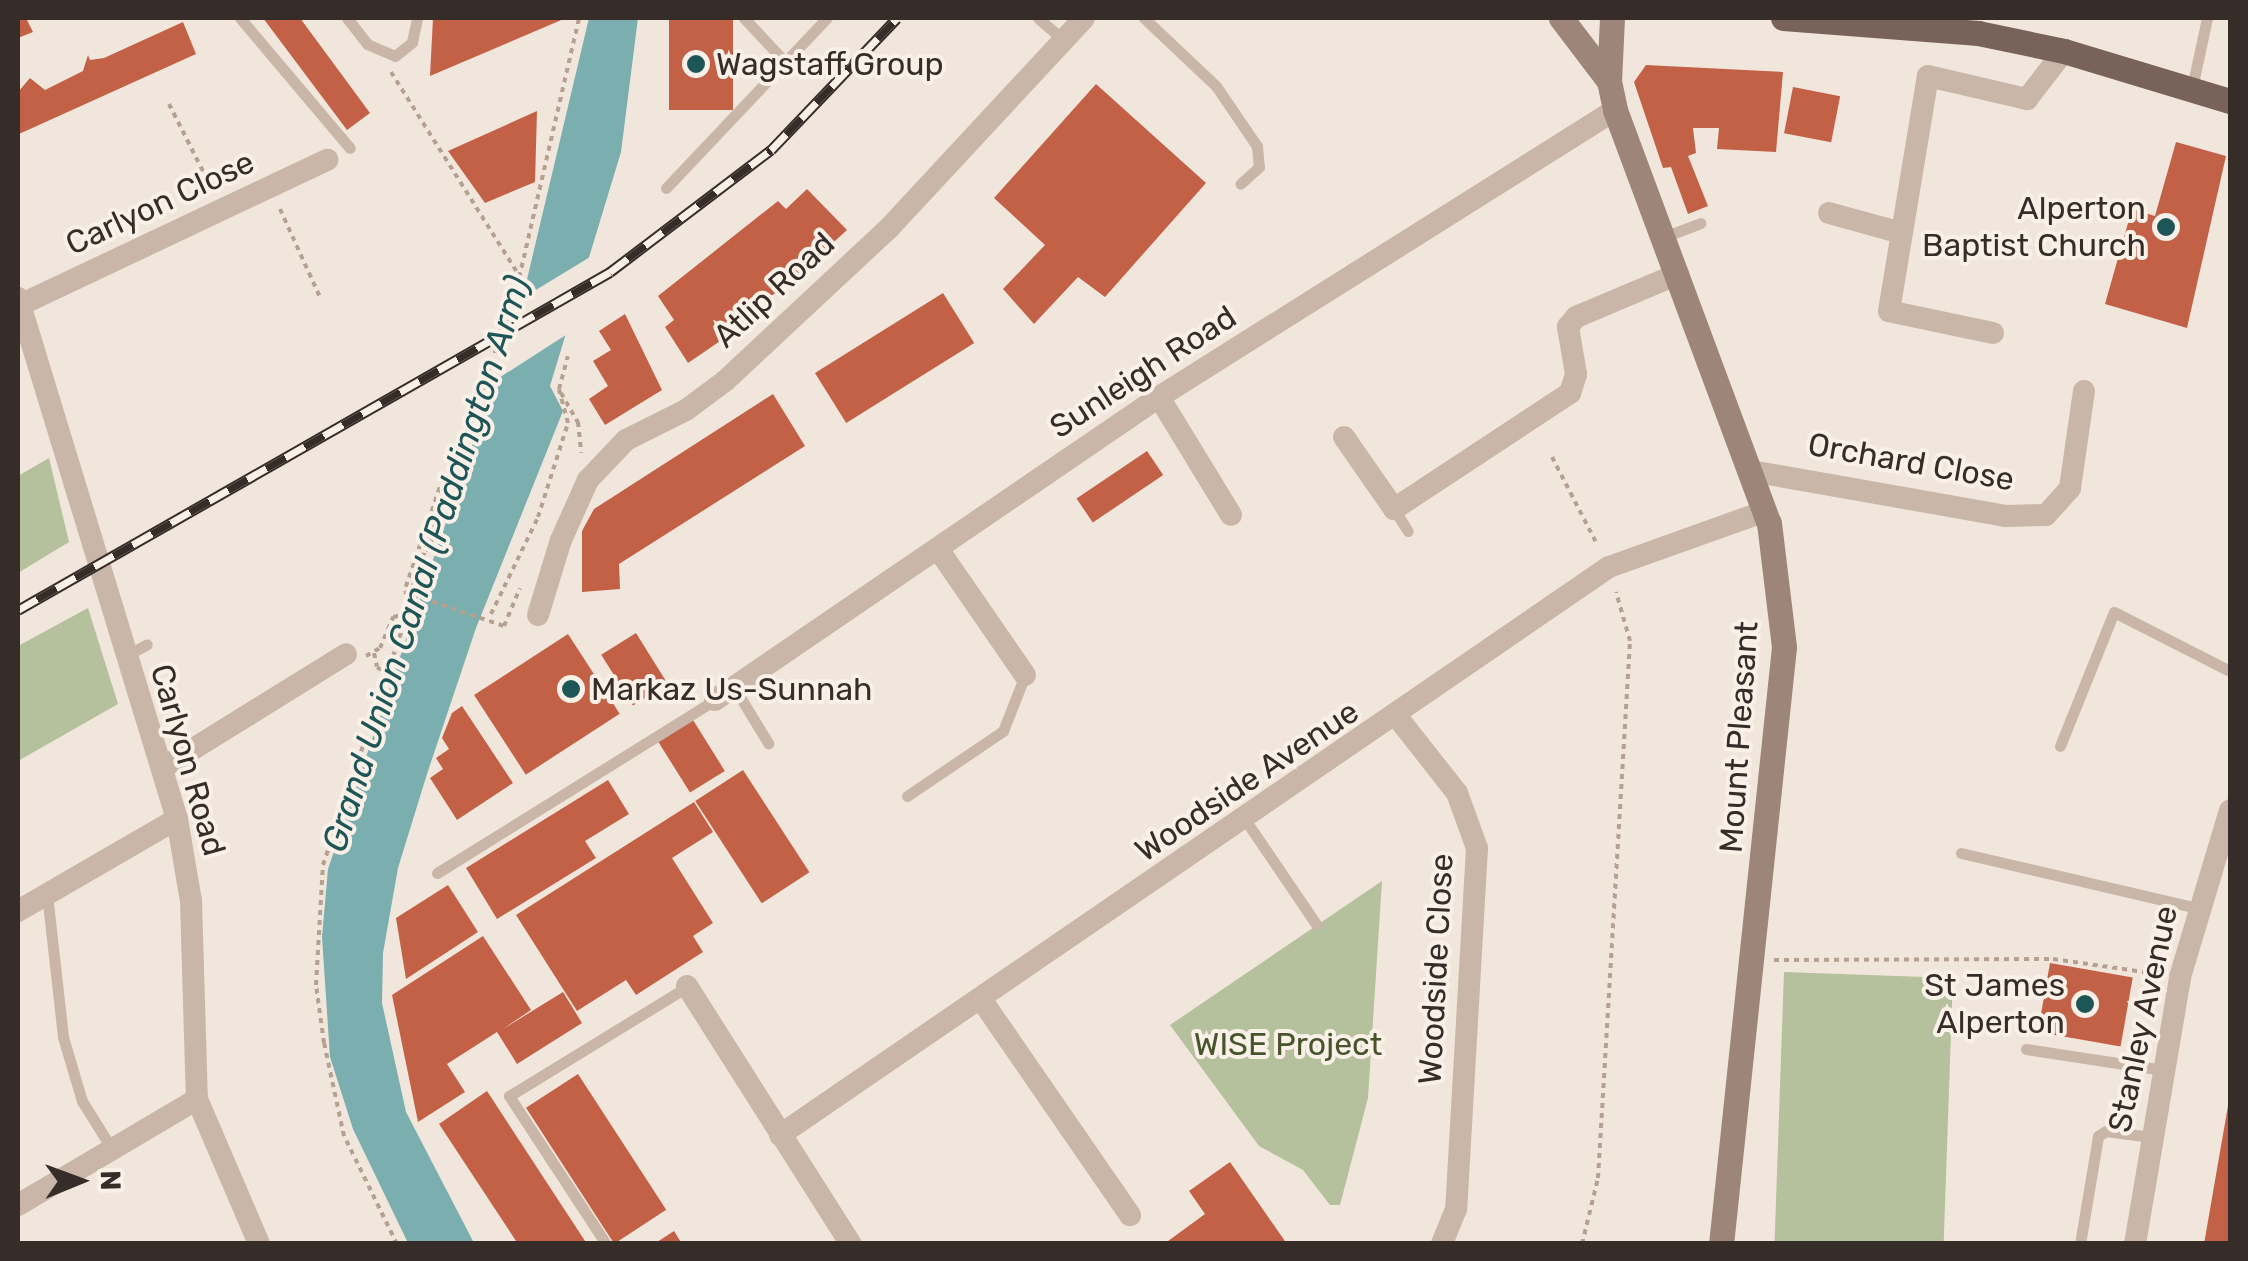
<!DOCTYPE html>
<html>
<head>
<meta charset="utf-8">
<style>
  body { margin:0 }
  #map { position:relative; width:2248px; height:1261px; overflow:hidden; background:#f1e6db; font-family:Rubik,sans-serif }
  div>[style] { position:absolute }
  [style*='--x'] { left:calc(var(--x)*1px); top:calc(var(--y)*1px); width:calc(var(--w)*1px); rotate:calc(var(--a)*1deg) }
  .green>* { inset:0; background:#b5c09c; transform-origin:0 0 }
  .water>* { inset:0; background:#7baeae }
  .pier>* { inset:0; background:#f1e6db }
  .building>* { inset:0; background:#c36147; transform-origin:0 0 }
  .path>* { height:4px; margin-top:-2px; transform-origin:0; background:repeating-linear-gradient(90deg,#b5a092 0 5px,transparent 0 10px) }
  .lane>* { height:11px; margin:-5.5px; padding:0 5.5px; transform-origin:5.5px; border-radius:5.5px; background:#c9b6a8 }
  .street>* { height:22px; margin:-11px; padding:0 11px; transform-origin:11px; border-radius:11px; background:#c9b6a8 }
  .secondary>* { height:25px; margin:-12.5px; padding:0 12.5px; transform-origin:12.5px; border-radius:12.5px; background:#9d8579 }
  .primary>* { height:25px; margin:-12.5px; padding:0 12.5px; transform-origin:12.5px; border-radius:12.5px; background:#786259 }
  .rail>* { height:11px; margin-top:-5.5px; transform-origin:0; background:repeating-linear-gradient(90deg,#f9f0e8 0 22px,#362c28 0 44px); box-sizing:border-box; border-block:2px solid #362c28 }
  .dots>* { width:28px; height:28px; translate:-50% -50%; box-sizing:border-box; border:5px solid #f9f0e8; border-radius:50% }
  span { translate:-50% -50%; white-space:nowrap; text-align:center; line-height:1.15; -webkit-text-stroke:8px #f9f0e8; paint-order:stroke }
  .poi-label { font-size:32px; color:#362c28 }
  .left { translate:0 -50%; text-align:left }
  .right { translate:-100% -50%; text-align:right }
  .street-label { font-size:32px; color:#362c28 }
  .park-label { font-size:32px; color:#47542c }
  .water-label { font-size:35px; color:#1e5557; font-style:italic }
  .frame { position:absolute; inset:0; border:20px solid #362c28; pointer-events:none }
  .north { position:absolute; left:30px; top:1131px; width:100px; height:100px; -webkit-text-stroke:8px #f9f0e8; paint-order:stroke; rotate:89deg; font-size:28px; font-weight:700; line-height:40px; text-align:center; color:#362c28 }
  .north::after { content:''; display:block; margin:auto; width:35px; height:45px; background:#362c28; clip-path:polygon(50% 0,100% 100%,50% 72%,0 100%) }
</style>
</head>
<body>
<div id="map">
  <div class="green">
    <div style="clip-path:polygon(49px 458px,69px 542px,18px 573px,18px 476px)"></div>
    <div style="clip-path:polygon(88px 608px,118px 704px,18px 761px,18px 646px)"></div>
    <div style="clip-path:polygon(1382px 881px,1368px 1098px,1340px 1205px,1330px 1205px,1303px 1170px,1259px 1146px,1170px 1025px)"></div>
    <div style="left:1784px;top:972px;width:169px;height:273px;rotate:2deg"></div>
  </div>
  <div class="water">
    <div style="clip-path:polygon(589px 18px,638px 18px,621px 152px,550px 386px,563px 411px,476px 628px,427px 774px,398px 868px,383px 953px,382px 1003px,406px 1112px,474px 1243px,408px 1243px,353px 1129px,330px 1057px,322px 937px,328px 869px,524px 292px)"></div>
  </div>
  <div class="pier">
    <div style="clip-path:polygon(595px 254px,572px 331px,488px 385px,516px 302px)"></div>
  </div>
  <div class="building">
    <div style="clip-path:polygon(18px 18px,26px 18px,33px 32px,18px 38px)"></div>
    <div style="clip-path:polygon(263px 18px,300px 18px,370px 113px,347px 130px)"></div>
    <div style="clip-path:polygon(433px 18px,566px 18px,430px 76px)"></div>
    <div style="left:669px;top:18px;width:64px;height:92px"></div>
    <div style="clip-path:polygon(183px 22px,196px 54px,19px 134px,18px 92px,30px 78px,45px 90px,83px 71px,88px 55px,90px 60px,104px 58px)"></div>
    <div style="clip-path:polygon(1646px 65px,1783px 72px,1776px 152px,1717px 149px,1719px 128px,1693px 128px,1696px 153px,1688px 156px,1708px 206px,1688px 214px,1671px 167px,1663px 168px,1634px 82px)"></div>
    <div style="clip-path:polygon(1096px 84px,1206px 183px,1105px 297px,1078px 277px,1034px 324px,1003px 289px,1045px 245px,994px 198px)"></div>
    <div style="left:1793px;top:87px;width:48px;height:47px;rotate:11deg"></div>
    <div style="clip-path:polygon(537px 111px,535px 182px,485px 203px,448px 151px)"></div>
    <div style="clip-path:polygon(2176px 142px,2226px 156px,2187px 328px,2105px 304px,2132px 209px,2155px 216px)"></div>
    <div style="clip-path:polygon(807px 189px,847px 230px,780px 291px,758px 302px,764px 311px,688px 363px,665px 327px,674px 320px,658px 296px,778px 201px,786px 209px)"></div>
    <div style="left:943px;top:293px;width:59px;height:151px;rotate:58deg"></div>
    <div style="clip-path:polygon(625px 314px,662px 390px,605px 425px,589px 399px,608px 386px,593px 361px,611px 350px,599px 331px)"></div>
    <div style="clip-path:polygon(773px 394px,805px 446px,619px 564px,620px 589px,582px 592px,582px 531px,594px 509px)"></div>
    <div style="left:1147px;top:451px;width:29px;height:85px;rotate:56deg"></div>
    <div style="left:636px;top:633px;width:60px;height:41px;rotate:58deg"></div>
    <div style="left:568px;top:634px;width:95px;height:112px;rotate:57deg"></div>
    <div style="clip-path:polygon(462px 706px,513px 783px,457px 820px,430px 778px,443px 769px,436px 758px,449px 749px,442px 738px,452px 713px)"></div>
    <div style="left:693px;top:720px;width:60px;height:41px;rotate:58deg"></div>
    <div style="left:743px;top:770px;width:122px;height:57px;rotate:57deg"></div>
    <div style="clip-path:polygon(608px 780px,629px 814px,585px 841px,596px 858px,497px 919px,466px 868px)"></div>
    <div style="clip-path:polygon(694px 802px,713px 832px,672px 858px,713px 923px,693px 936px,703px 952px,636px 995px,626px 980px,577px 1011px,516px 915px)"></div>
    <div style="clip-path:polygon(448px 885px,478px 932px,406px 979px,396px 918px)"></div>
    <div style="clip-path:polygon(483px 936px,531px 1010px,503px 1029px,563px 992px,582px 1023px,517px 1064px,497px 1032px,447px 1064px,465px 1092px,418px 1122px,392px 995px)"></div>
    <div style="left:2050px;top:963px;width:84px;height:70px;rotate:10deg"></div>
    <div style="left:578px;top:1074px;width:162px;height:62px;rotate:57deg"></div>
    <div style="clip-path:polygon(487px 1091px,587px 1244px,518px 1244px,439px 1124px)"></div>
    <div style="clip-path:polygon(2229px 1100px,2230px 1244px,2204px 1244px)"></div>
    <div style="clip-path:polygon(1230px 1162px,1287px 1244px,1164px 1244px,1205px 1214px,1189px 1191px)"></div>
    <div style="clip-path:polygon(674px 1231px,682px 1244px,654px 1244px)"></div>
  </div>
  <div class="path">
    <div style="--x:391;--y:72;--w:240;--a:57.8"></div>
    <div style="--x:169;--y:104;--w:93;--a:63.2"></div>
    <div style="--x:280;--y:209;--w:97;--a:65.6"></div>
    <div style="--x:561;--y:393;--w:34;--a:60"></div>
    <div style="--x:578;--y:422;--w:31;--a:84"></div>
    <div style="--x:1552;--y:457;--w:100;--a:62.7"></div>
    <div style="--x:404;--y:612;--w:28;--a:-71"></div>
    <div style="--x:413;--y:586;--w:112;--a:-71.2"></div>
    <div style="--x:449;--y:480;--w:6;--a:-162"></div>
    <div style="--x:443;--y:478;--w:120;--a:108.9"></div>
    <div style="--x:404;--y:592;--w:106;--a:18.8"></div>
    <div style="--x:504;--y:626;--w:41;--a:-67.2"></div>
    <div style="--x:491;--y:614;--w:108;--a:-64.1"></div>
    <div style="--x:538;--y:517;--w:99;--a:-72.3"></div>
    <div style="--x:568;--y:423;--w:35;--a:-105"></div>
    <div style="--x:559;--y:389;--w:34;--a:-75"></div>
    <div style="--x:374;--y:653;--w:14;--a:78"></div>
    <div style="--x:377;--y:667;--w:15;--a:37"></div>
    <div style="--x:366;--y:656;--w:16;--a:-30"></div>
    <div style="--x:380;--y:648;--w:34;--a:-67"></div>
    <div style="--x:393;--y:617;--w:19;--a:-12"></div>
    <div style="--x:1774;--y:960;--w:279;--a:-0.2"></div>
    <div style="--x:2053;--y:959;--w:106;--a:8.1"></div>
    <div style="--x:397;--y:1244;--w:120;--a:-116.1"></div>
    <div style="--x:344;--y:1136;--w:95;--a:-102.1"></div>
    <div style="--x:324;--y:1043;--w:59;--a:-97.9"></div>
    <div style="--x:316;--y:985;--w:120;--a:-86.7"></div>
    <div style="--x:323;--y:865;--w:610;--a:-71.45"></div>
    <div style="--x:517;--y:287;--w:276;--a:-77"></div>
    <div style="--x:1582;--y:1244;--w:68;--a:-76.4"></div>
    <div style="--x:1598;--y:1178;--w:538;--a:-86.59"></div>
    <div style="--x:1630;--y:641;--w:51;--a:-105.9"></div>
  </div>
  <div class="lane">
    <div style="--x:240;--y:18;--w:170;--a:49.8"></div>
    <div style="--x:347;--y:18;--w:33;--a:52"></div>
    <div style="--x:367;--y:44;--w:30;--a:23"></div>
    <div style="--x:395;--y:56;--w:22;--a:-39"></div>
    <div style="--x:412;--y:42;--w:25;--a:-78"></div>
    <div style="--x:744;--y:18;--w:63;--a:46.9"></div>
    <div style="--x:1038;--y:18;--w:33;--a:41"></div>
    <div style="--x:1144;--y:18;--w:99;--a:43.4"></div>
    <div style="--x:1216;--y:86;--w:73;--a:55.7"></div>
    <div style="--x:1257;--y:146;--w:21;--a:85"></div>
    <div style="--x:1259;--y:167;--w:25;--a:138"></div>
    <div style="--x:2192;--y:88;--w:72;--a:-77.9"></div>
    <div style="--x:666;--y:188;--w:234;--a:-46.6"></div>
    <div style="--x:1664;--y:237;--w:39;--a:-21"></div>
    <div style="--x:1394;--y:509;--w:26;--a:58"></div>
    <div style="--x:124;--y:657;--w:26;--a:-29"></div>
    <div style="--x:734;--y:687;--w:66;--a:58.7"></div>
    <div style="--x:2060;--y:746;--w:144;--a:-68.1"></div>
    <div style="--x:2114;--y:612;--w:130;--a:27"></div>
    <div style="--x:907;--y:796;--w:116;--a:-34.1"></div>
    <div style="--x:1003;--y:731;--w:60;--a:-68.6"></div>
    <div style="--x:1246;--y:821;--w:125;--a:55.8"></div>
    <div style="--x:1961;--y:853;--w:243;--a:13.1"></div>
    <div style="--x:437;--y:873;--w:327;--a:-31.9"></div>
    <div style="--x:47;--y:894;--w:144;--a:83.6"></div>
    <div style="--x:63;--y:1037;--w:67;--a:73.5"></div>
    <div style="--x:82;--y:1101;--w:57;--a:58"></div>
    <div style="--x:2026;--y:1049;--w:139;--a:8.7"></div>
    <div style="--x:606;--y:1244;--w:177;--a:-123.2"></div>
    <div style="--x:509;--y:1096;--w:209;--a:-31.5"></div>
    <div style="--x:2080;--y:1244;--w:109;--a:-80.5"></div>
    <div style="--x:2098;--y:1136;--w:9;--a:-32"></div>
    <div style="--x:2106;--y:1131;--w:45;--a:7.6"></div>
  </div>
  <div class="street">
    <div style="--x:1829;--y:213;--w:72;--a:15.4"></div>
    <div style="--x:18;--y:298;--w:545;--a:73.03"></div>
    <div style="--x:177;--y:819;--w:83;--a:80.3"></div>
    <div style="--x:191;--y:901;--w:198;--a:88.3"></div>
    <div style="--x:197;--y:1099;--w:158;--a:66.8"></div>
    <div style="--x:20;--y:305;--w:340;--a:-25.3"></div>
    <div style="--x:1993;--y:333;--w:106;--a:-168.1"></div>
    <div style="--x:1889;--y:311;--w:238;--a:-80.6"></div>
    <div style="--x:1928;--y:76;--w:102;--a:13.1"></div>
    <div style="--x:2027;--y:99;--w:61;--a:-52.4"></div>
    <div style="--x:1159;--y:397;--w:138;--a:58.6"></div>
    <div style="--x:1344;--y:437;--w:88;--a:55.2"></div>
    <div style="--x:1394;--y:509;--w:211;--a:-33.4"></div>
    <div style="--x:1570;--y:393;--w:20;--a:-72"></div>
    <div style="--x:1576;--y:374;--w:48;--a:-99.7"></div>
    <div style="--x:1568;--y:327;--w:13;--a:-51"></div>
    <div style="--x:1576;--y:317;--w:111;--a:-22.9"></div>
    <div style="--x:1751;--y:471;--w:258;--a:10"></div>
    <div style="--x:2005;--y:516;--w:41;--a:-1.4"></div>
    <div style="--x:2046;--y:515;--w:36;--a:-48"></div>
    <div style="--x:2070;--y:488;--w:98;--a:-81.8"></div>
    <div style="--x:938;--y:549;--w:153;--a:55.4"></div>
    <div style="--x:538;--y:615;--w:78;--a:-73"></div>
    <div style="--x:561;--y:540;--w:66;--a:-65.8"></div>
    <div style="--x:588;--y:480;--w:55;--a:-46.5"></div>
    <div style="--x:626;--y:440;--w:67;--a:-26.6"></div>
    <div style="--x:686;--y:410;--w:49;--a:-36.6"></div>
    <div style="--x:725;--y:381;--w:226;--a:-43"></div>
    <div style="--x:890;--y:227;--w:285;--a:-47.1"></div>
    <div style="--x:715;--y:700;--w:538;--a:-34.31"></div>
    <div style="--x:1159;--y:397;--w:539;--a:-32.19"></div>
    <div style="--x:1398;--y:718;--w:95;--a:51.8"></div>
    <div style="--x:1457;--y:793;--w:59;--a:70"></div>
    <div style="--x:1477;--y:848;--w:362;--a:93.3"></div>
    <div style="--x:1456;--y:1209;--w:38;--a:112"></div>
    <div style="--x:164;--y:767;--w:214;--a:-31.8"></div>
    <div style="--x:18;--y:911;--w:184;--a:-30.1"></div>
    <div style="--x:687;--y:986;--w:306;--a:57.6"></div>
    <div style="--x:983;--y:1002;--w:259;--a:55.4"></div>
    <div style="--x:780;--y:1135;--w:1005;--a:-34.42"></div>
    <div style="--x:1609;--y:567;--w:166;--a:-19.7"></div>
    <div style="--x:18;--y:1205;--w:208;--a:-30.6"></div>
    <div style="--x:2135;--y:1244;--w:271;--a:-80.4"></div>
    <div style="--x:2180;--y:977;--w:174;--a:-73.3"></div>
  </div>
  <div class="secondary">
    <div style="--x:1561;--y:18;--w:79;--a:52.7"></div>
    <div style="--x:1612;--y:18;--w:63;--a:92.7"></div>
    <div style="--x:1609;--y:81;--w:30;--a:78"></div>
    <div style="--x:1615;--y:110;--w:441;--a:69.6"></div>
    <div style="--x:1769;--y:523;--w:125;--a:83.1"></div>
    <div style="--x:1784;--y:647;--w:600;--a:96.02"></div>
  </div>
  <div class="primary">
    <div style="--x:1783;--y:18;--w:196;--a:4.4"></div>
    <div style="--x:1978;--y:33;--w:88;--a:11.8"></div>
    <div style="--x:2064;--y:51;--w:173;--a:16.8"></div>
  </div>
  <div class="rail">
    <div style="--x:18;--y:610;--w:682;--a:-29.72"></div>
    <div style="--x:610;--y:272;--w:202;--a:-37.2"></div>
    <div style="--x:771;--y:150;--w:182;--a:-46.3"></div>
  </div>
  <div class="dots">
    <div style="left:696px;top:64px;background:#1e5557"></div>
    <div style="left:2166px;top:227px;background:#1e5557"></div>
    <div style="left:571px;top:689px;background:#1e5557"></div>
    <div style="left:2085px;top:1004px;background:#1e5557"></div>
  </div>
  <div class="poi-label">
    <span class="left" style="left:716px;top:64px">Wagstaff Group</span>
    <span class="right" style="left:2146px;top:227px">Alperton<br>Baptist Church</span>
    <span class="left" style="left:591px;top:689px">Markaz Us-Sunnah</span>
    <span class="right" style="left:2065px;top:1004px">St James<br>Alperton</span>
  </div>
  <div class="street-label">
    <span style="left:160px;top:203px;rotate:-25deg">Carlyon Close</span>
    <span style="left:774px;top:290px;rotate:-43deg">Atlip Road</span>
    <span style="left:1143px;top:372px;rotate:-33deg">Sunleigh Road</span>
    <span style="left:1911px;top:462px;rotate:10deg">Orchard Close</span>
    <span style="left:1739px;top:737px;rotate:-86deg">Mount Pleasant</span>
    <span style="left:188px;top:760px;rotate:74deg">Carlyon Road</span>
    <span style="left:1247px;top:781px;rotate:-34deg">Woodside Avenue</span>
    <span style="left:1436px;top:969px;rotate:-87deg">Woodside Close</span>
    <span style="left:2143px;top:1019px;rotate:-78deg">Stanley Avenue</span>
  </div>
  <div class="park-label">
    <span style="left:1288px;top:1044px">WISE Project</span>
  </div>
  <div class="water-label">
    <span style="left:426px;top:564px;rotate:-72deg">Grand Union Canal (Paddington Arm)</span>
  </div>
  <div class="frame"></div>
  <div class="north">N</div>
</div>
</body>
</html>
